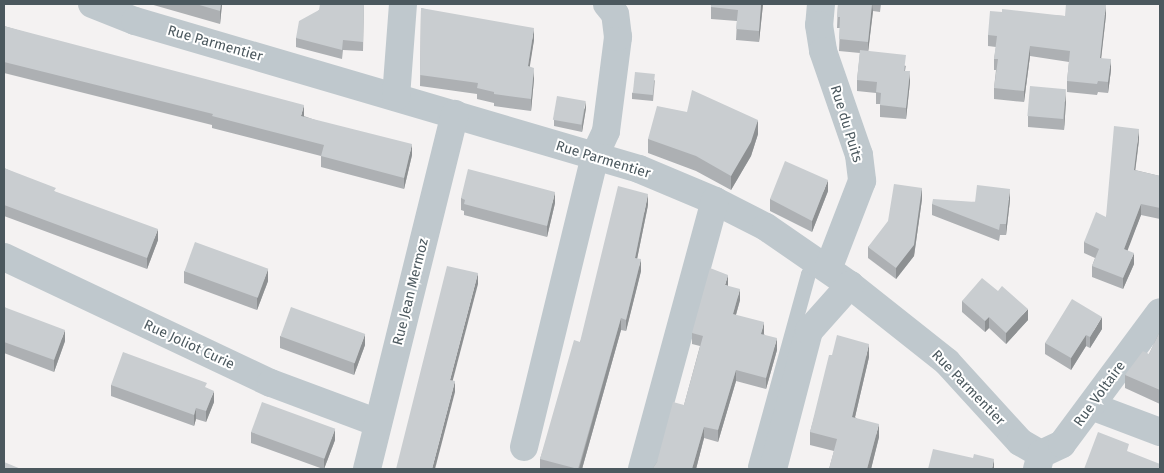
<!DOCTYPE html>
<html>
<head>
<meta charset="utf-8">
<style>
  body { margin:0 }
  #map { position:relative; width:1164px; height:473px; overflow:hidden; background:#f4f2f2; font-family:"Fira Sans",sans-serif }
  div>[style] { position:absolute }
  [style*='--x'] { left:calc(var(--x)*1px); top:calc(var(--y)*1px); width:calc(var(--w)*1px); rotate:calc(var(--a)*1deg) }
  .lane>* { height:15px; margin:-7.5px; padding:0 7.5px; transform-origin:7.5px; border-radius:7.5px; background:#bfc8cd }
  .street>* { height:28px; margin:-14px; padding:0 14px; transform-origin:14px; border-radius:14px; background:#bfc8cd }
  .wall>* { inset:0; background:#adb0b3 }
  .shaded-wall>* { inset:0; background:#8d9092 }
  .building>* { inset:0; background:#c9cdd0; transform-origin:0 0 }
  span { translate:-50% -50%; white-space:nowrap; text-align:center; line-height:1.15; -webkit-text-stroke:4px #fff; paint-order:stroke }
  .street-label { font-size:14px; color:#4b585e }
  .frame { position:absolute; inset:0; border:5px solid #4b585e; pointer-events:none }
</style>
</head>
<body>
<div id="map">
  <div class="lane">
    <div style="--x:755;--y:466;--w:199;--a:-74.6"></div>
    <div style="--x:808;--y:274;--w:16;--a:-60"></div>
  </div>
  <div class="street">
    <div style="--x:92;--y:4;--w:46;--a:21.6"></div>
    <div style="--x:135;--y:21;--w:525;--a:16.36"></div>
    <div style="--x:639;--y:169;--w:82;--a:22.8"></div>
    <div style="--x:715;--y:201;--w:57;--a:27"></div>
    <div style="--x:766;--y:227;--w:102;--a:34.6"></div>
    <div style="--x:850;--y:285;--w:124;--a:38.4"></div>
    <div style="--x:947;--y:362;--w:108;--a:47.6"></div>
    <div style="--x:1020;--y:442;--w:24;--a:30"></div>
    <div style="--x:821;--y:4;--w:21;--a:95"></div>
    <div style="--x:819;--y:25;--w:26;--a:81"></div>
    <div style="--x:823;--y:51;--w:110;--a:70.9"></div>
    <div style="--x:859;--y:155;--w:26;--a:83"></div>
    <div style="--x:862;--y:181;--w:94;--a:111.1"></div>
    <div style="--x:396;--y:97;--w:93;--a:-85.7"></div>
    <div style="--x:4;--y:257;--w:295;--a:25.3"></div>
    <div style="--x:271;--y:383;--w:114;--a:20.5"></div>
    <div style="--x:1091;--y:406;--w:74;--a:20.6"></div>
    <div style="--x:524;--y:447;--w:301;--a:-76.3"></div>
    <div style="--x:595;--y:155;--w:26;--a:-65"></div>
    <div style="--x:606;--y:131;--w:95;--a:-82.7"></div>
    <div style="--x:618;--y:37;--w:23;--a:-97"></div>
    <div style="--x:615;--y:14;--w:13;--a:-129"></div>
    <div style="--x:367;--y:469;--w:366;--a:-76.1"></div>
    <div style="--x:642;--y:469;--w:278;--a:-74.8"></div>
    <div style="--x:773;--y:469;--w:143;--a:-75.4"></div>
    <div style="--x:809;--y:331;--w:62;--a:-48.3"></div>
    <div style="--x:1037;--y:469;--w:16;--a:-75"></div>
    <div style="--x:1041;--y:454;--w:23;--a:-25"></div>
    <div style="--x:1062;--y:444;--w:164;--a:-53.4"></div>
  </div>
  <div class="wall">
    <div style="clip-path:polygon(150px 4px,222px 4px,220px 24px)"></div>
    <div style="clip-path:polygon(364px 4px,363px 51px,343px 50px,342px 59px,296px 47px,296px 38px,319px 10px)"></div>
    <div style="clip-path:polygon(711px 4px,763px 4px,759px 42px,736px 40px,737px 21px,711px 19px)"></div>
    <div style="clip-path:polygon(838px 4px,881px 4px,880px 12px,873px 11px,868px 51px,906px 66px,905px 71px,910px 82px,906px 119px,880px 117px,880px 104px,876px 104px,876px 93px,857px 91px,857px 80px,860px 53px,839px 51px,840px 28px,837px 28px)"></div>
    <div style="clip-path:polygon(421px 8px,534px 40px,529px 67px,534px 79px,531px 111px,494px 106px,494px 103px,477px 99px,477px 94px,420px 86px)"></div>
    <div style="clip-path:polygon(1002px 12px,1065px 16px,1106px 15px,1101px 58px,1111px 70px,1108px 93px,1098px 92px,1097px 95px,1067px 92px,1067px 81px,1069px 62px,1030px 56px,1024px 102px,994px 99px,994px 88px,996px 70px,994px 70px,994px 59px,996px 47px,988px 46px,988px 35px)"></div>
    <div style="clip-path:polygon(4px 26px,304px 116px,412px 155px,404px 189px,321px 167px,321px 156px,212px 128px,212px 125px,4px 73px)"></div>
    <div style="clip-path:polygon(655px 80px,653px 101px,632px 99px,632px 93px)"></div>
    <div style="clip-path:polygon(1066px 101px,1064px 130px,1028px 127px,1028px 116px)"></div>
    <div style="clip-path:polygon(586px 108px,582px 132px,554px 126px,554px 120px)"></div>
    <div style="clip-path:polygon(758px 134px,751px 156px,731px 190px,696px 171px,648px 153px,648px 139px)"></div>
    <div style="clip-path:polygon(1139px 140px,1135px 170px,1160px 176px,1160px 219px,1141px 215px,1127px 250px,1134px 264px,1123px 289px,1092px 277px,1092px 266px,1095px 258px,1084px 253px,1084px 242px,1106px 217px)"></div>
    <div style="clip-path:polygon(4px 168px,158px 240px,147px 269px,4px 216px)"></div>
    <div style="clip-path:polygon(828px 191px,812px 232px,770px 211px,770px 199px)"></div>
    <div style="clip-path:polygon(461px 198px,555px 203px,547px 237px,464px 215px,464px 211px,461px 210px)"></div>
    <div style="clip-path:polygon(922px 199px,914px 256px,896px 279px,868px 258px,868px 247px)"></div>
    <div style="clip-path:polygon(1010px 200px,1006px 235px,1000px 235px,999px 241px,932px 215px,932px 204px)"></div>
    <div style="clip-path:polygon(648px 205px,637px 259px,641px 271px,626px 331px,621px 330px,582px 469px,540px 469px,540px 459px,580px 342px)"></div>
    <div style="clip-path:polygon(184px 271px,268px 281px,257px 310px,184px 283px)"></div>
    <div style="clip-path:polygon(728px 286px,740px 300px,736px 315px,764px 333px,764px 334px,777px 350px,766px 389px,736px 381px,718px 442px,704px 438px,696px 469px,652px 469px,653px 468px,657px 462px,684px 405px,700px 346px,692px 344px,692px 333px)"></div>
    <div style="clip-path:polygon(998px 291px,1028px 320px,1006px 344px,989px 328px,985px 332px,962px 312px,962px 301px)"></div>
    <div style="clip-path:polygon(4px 307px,65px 341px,54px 372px,4px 353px)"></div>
    <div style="clip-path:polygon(1102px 329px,1090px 348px,1086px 346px,1071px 370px,1045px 354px,1045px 343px)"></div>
    <div style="clip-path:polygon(1160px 331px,1160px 404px,1125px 388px,1125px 375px,1149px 354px)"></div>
    <div style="clip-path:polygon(280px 336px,365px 345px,354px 375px,280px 348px)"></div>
    <div style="clip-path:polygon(832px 355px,869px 357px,855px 417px,879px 437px,871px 469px,829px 469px,834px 451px,810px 445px,810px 432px)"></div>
    <div style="clip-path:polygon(111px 385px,207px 388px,214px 402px,206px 422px,196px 419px,194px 426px,111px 396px)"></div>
    <div style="clip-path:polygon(251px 432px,335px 440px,324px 469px,323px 469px,251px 443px)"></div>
  </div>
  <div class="shaded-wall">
    <div style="clip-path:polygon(221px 4px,222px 4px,220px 24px,220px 11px)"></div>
    <div style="clip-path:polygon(761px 4px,763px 4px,759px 42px,759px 31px)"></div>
    <div style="clip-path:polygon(872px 4px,873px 11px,868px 53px,868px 42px)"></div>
    <div style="clip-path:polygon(1106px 4px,1106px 15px,1100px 69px,1100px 58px)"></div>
    <div style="clip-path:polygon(534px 28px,534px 40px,528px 78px,528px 66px)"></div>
    <div style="clip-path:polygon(1030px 46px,1030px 56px,1024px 102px,1024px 91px)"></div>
    <div style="clip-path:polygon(1111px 59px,1111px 70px,1108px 93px,1108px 82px)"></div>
    <div style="clip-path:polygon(534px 68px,534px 79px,531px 111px,531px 99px)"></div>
    <div style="clip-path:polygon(910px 71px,910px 82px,906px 119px,906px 108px)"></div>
    <div style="clip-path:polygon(1066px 89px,1066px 101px,1064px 130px,1064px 119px)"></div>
    <div style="clip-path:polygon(586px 101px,586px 108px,582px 132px,582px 126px)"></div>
    <div style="clip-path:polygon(304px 105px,304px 117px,301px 116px)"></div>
    <div style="clip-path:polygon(758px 120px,758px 134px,751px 156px,731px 190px,731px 176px)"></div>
    <div style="clip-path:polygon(1139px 129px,1139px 140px,1134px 181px,1134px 170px)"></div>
    <div style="clip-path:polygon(412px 144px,412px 155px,404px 189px,404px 178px)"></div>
    <div style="clip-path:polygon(828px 180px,828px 191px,812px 232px,812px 221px)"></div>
    <div style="clip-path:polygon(922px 188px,922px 199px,914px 256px,896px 279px,896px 268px)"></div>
    <div style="clip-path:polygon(1010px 189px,1010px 200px,1006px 235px,1006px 224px)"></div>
    <div style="clip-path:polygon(555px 192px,555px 203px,547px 237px,547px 226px)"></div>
    <div style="clip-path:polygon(648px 194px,648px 205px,635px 269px,635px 258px)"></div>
    <div style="clip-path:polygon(1141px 204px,1141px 215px,1124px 260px,1124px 249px)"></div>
    <div style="clip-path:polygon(158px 229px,158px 240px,147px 269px,147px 258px)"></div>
    <div style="clip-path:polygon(1134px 253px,1134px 264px,1123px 289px,1123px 278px)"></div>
    <div style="clip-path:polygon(641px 259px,641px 271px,626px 331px,626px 320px)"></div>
    <div style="clip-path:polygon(268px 269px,268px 281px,257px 310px,257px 298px)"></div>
    <div style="clip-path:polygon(478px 273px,478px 284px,450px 391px,450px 380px)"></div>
    <div style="clip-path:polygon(728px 275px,728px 286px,725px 285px)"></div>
    <div style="clip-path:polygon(740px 289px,740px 300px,733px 325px,733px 314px)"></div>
    <div style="clip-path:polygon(1028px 309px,1028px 320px,1006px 344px,1006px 333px)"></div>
    <div style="clip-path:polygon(989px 317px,989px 328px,985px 332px,985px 321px)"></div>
    <div style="clip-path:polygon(1102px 317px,1102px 329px,1090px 348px,1090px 337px)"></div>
    <div style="clip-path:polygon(621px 318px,621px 330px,582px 469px,579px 469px)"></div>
    <div style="clip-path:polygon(764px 322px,764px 333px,761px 345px,761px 334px)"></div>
    <div style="clip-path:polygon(65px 330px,65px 341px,54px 372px,54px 360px)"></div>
    <div style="clip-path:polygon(365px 334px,365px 345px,354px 375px,354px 364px)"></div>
    <div style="clip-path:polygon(1086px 335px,1086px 346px,1071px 370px,1071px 358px)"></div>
    <div style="clip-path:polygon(777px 338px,777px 350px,766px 389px,766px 378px)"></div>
    <div style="clip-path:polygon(869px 344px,869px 357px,852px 430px,852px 417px)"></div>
    <div style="clip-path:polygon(736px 370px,736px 381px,718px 442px,718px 430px)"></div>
    <div style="clip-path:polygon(455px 381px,455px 392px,435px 469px,432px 469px)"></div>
    <div style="clip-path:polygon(214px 391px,214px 402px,206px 422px,206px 411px)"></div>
    <div style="clip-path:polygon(196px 408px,196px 419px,194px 426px,194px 415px)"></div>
    <div style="clip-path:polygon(879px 424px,879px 437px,871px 469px,867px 469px)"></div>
    <div style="clip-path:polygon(704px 427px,704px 438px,696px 469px,692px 469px)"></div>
    <div style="clip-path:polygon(335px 429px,335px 440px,324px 469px,324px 458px)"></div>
    <div style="clip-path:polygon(994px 459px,994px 469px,992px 469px)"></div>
  </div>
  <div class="building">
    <div style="clip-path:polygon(196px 4px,221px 4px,220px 11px)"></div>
    <div style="clip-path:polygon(320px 4px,364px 4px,363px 42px,343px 40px,342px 50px,296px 38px,299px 21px,319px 10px)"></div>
    <div style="clip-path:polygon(711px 4px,761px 4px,759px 31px,736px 29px,738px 10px,711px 7px)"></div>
    <div style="clip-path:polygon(838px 4px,872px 4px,868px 42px,839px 39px,840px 17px,837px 17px)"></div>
    <div style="clip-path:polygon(1066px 4px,1106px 4px,1100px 58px,1111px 59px,1108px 82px,1098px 81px,1097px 84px,1067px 81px,1070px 51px,1030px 46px,1024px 91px,994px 88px,998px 59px,994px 59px,997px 36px,988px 35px,990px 11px,1002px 12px,1002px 9px,1065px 16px)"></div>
    <div style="clip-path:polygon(421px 8px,534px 28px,528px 66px,534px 68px,531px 99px,494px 94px,494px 92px,477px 88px,478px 83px,420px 75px)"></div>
    <div style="clip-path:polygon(4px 26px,304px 105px,301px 116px,412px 144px,404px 178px,321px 156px,324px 145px,212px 116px,213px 114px,4px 62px)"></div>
    <div style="clip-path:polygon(860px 50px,906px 55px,904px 71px,910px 71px,906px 108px,880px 105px,881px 93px,876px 92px,877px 82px,857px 80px)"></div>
    <div style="left:635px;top:72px;width:20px;height:21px;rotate:6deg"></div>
    <div style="left:1030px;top:86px;width:36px;height:30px;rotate:5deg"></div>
    <div style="clip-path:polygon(692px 90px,758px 120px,751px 142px,731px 176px,696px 156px,648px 139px,657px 106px,687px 112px)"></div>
    <div style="left:557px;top:96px;width:29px;height:24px;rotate:10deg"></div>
    <div style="clip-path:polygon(1114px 126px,1139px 129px,1134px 170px,1160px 176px,1160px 208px,1141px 204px,1124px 249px,1134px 253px,1123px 278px,1092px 266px,1099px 249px,1084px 242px,1096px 212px,1106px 217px)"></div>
    <div style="clip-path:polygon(785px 161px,828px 180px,812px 221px,770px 199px)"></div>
    <div style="clip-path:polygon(4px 168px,56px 188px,54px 191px,158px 229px,147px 258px,4px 205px)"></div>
    <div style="clip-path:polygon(468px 169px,555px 192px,547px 226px,464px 204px,465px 200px,461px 198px)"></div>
    <div style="clip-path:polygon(894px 184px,922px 188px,914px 245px,896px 268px,868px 247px,888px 221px)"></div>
    <div style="clip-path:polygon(977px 185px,1010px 189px,1006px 224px,1000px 224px,999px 230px,932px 204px,933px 199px,975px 202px)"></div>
    <div style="clip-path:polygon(618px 186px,648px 194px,635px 258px,641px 259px,626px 320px,621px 318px,578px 469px,540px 459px,574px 340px,580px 342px)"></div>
    <div style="left:195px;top:242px;width:78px;height:31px;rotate:20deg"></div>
    <div style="clip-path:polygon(447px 266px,478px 273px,450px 380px,455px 381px,432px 469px,396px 469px)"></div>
    <div style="clip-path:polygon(710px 268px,728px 275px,725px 285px,740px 289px,733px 314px,764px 322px,761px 334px,777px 338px,766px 378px,736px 370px,718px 430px,704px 427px,692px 469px,652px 469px,653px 468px,657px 462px,673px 402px,684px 405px,703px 336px,692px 333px)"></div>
    <div style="clip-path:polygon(982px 278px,998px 291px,1002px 286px,1028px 309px,1006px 333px,989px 317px,985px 321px,962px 301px)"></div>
    <div style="clip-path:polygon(1072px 299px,1102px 317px,1090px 337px,1086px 335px,1071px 358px,1045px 343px)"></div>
    <div style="clip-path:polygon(4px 307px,65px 330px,54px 360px,4px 342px)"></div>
    <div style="left:291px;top:307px;width:79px;height:31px;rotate:20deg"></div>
    <div style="clip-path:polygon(1160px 331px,1160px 390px,1125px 375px,1143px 351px,1149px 354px)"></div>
    <div style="clip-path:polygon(837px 335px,869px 344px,852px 417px,879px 424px,867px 469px,829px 469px,837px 439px,810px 432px,829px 355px,832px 355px)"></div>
    <div style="clip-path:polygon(123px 352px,207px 383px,205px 387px,214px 391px,206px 411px,196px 408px,194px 415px,111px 385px)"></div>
    <div style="left:262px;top:402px;width:78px;height:32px;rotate:20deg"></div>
    <div style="clip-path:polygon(1098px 432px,1129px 444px,1127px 451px,1160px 464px,1160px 469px,1084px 469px)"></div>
    <div style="clip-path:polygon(933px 449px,973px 458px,974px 454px,994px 459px,992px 469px,928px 469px)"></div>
    <div style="clip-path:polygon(4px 462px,21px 469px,4px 469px)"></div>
  </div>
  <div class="street-label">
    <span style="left:215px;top:44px;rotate:16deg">Rue Parmentier</span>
    <span style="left:846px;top:124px;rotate:73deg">Rue du Puits</span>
    <span style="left:603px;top:160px;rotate:17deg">Rue Parmentier</span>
    <span style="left:411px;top:292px;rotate:-76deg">Rue Jean Mermoz</span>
    <span style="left:189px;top:345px;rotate:25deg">Rue Joliot Curie</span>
    <span style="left:968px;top:388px;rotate:46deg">Rue Parmentier</span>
    <span style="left:1100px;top:394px;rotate:-54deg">Rue Voltaire</span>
  </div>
  <div class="frame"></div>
</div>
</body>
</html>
